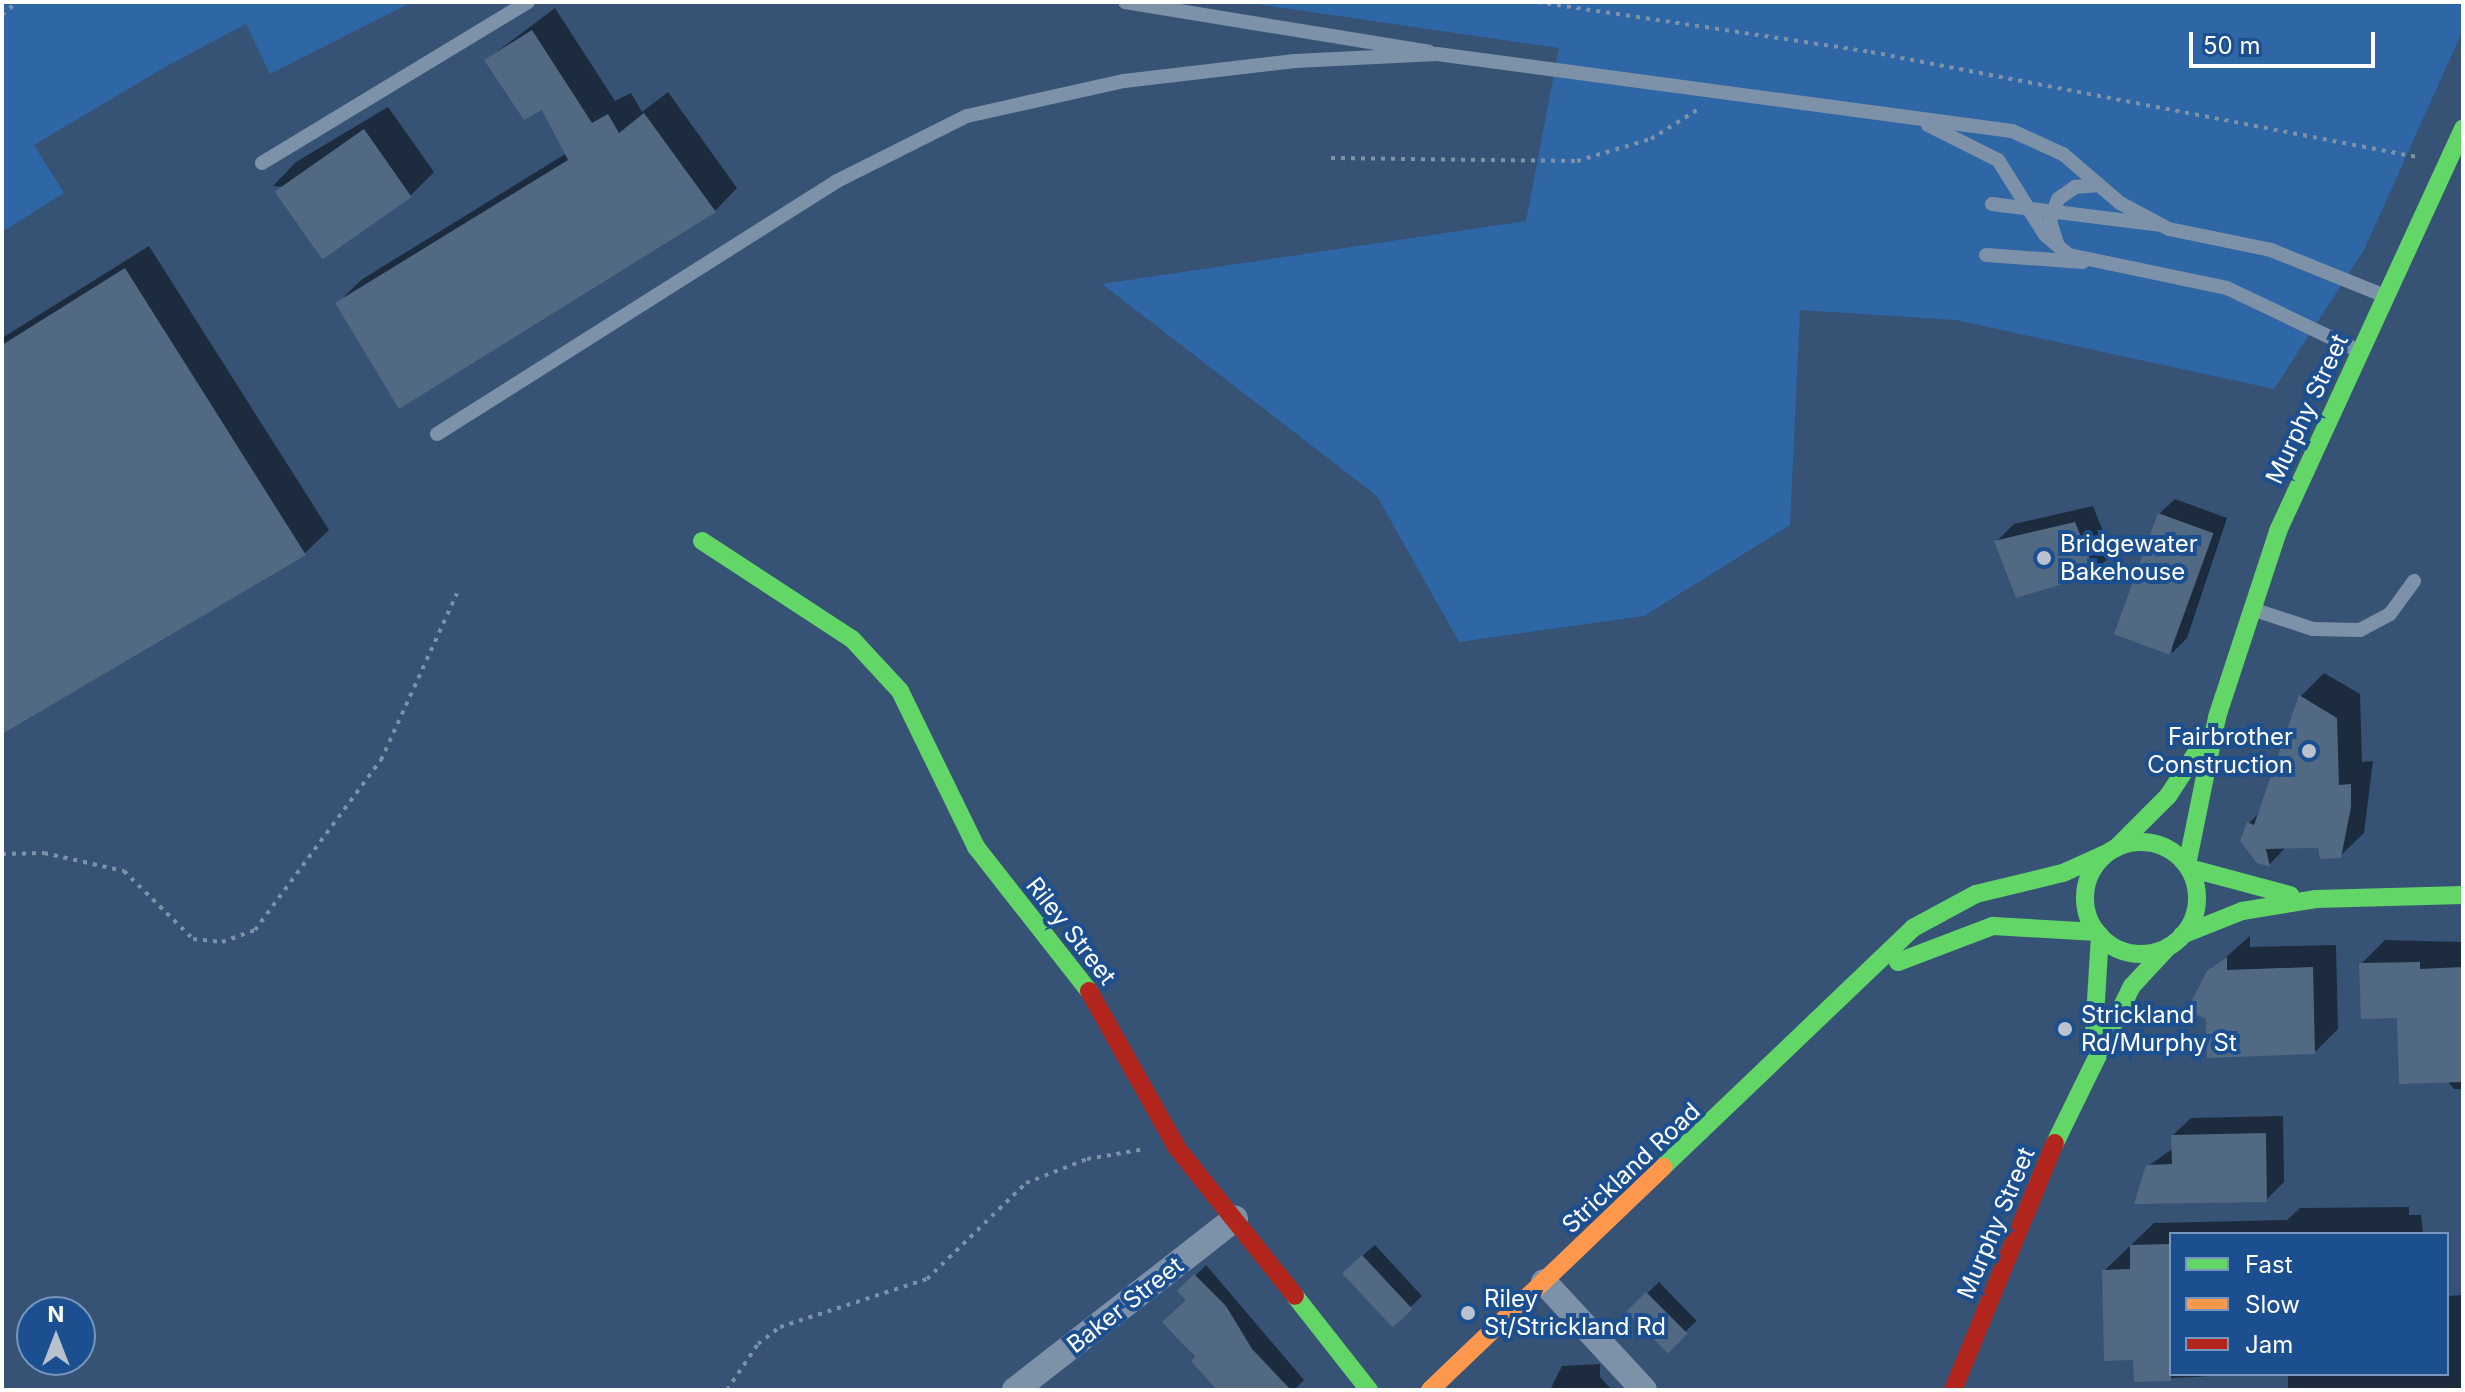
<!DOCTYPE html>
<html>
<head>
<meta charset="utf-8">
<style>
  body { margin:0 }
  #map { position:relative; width:2465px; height:1392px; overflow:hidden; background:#365274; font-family:Inter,sans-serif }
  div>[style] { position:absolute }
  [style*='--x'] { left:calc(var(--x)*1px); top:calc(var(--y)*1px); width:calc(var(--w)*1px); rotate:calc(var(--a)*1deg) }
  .green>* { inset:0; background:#2f66a5 }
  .shadow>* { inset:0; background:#0007; transform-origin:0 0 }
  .building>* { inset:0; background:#526984; transform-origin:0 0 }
  .path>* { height:4px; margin-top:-2px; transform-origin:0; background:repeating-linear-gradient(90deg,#7d92a8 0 4px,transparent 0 10px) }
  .lane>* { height:14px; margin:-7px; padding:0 7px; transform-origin:7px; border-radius:7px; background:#7d92a8 }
  .street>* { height:26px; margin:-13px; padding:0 13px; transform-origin:13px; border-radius:13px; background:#7d92a8 }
  .fast>* { height:18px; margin:-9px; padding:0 9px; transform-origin:9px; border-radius:9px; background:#63d668 }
  .fast>.ring { margin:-9px; padding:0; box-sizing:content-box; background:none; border:18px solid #63d668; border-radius:50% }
  .slow>* { height:18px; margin:-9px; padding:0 9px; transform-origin:9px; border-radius:9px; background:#ff974d }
  .jam>* { height:18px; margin:-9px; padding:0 9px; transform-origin:9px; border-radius:9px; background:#b3261e }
  .dots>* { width:22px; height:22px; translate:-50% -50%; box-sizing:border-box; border:4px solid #1b4f8f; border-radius:50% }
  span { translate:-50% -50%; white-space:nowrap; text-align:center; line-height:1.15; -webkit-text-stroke:8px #1b4f8f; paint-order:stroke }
  .street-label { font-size:24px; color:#fff }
  .poi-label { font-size:24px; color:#fff }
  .left { translate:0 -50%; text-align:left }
  .right { translate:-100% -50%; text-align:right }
  .frame { position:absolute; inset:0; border:4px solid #fff; pointer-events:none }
  .legend { position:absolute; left:2169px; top:1232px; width:280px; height:144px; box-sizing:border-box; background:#1b4f8f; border:2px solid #7695bc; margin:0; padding:10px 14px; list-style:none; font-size:24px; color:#fff }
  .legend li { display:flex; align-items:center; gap:16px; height:40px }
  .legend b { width:40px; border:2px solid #7695bc }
  .north { position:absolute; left:16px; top:1296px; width:80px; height:80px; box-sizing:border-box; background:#1b4f8f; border:2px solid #7695bc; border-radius:50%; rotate:0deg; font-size:22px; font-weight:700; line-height:32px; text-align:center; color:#fff }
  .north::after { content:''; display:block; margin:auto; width:28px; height:36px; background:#b9c2ce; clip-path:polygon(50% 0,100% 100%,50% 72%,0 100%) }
  .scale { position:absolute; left:2189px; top:32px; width:186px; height:36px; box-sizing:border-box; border:4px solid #fff; border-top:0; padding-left:10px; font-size:24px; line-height:28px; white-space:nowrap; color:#fff; -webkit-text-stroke:6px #1b4f8f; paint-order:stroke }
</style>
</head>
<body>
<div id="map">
  <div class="green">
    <div style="clip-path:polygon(2px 2px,412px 2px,270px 74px,246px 24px,165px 67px,34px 145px,64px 193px,2px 232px)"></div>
    <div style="clip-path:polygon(1242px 2px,2463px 2px,2463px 30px,2364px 250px,2274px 389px,1956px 320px,1800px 310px,1790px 525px,1644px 616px,1459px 642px,1377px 496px,1102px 284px,1526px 221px,1559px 48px)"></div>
  </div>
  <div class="shadow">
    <div style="clip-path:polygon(555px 8px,615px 101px,631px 93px,642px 112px,668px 92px,737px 188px,715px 211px,338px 303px,361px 280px,567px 153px,543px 107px,486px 60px)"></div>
    <div style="clip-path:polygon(388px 107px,434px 172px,411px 195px,273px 186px,296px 162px)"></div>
    <div style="clip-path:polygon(149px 246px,329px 530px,305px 553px,2px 731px,2px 338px)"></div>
    <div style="clip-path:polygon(2175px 499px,2227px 518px,2187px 638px,2172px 653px,2159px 514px)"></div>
    <div style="clip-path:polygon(2093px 506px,2112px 554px,2095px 572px,1996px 542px,2014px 524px)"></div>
    <div style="clip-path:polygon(2324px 673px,2360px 694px,2362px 762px,2373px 761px,2364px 833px,2340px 856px,2320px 846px,2287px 846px,2269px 865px,2249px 823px,2261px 811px,2301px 696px)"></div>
    <div style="clip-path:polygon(2250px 936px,2250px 947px,2336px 945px,2338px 1029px,2315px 1052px,2209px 972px)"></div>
    <div style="clip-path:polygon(2385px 940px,2463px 942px,2463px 1089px,2454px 1089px,2361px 964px)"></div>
    <div style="clip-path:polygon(2283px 1116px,2284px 1182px,2266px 1200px,2148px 1166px,2174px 1148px,2173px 1135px,2191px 1118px)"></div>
    <div style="clip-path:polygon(2409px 1207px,2409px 1215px,2421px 1215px,2423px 1234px,2171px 1234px,2171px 1374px,2250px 1374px,2136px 1380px,2135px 1358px,2104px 1271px,2154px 1223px,2287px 1220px,2300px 1208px)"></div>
    <div style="clip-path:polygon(1375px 1245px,1422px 1296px,1393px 1324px,1356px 1261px)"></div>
    <div style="clip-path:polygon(1206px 1265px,1304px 1380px,1294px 1390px,1223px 1390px,1164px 1322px,1188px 1299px,1180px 1291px)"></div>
    <div style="left:1659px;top:1282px;width:54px;height:43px;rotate:46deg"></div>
    <div style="clip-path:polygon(2463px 1295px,2463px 1390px,2288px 1390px,2288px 1374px,2447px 1374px,2447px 1296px)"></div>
    <div style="clip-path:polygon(1600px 1364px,1600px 1377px,1612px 1390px,1550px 1390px,1562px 1366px)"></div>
  </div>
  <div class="building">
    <div style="clip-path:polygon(532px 30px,592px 123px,608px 114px,619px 133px,644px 113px,716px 212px,399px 409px,335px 303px,568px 160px,542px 110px,524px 120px,484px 60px)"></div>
    <div style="left:364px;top:129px;width:83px;height:109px;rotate:55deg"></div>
    <div style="clip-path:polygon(125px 268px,306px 555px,2px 734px,2px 345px)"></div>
    <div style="left:2158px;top:513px;width:59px;height:129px;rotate:20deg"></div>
    <div style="clip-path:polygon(2075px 522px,2096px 574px,2016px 598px,1994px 541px)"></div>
    <div style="clip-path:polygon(2299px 695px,2337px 718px,2339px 785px,2351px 784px,2351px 807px,2341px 858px,2320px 859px,2318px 848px,2266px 849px,2270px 867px,2257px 863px,2240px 841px,2247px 822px,2254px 825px)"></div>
    <div style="clip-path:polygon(2227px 957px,2227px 970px,2313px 967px,2315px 1054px,2207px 1058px,2206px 1019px,2187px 1010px,2207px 971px)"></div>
    <div style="clip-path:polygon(2420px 962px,2420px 969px,2463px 967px,2463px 1082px,2399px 1084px,2397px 1018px,2361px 1019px,2359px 963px)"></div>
    <div style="clip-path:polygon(2266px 1133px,2267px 1202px,2134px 1204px,2146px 1165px,2172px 1164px,2171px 1135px)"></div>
    <div style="clip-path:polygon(2171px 1244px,2171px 1381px,2134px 1382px,2133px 1360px,2104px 1361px,2102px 1270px,2130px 1269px,2130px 1245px)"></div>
    <div style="left:1362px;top:1255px;width:74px;height:27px;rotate:47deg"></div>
    <div style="clip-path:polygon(1194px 1274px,1226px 1306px,1252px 1349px,1291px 1390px,1217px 1390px,1191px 1361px,1195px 1357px,1162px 1322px,1186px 1300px,1177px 1291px)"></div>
    <div style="left:1646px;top:1292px;width:59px;height:28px;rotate:45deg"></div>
  </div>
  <div class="path">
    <div style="--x:1537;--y:2;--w:338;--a:8.5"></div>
    <div style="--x:1871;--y:52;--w:556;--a:10.89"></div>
    <div style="--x:2;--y:15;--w:20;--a:-41"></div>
    <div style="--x:1331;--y:158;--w:246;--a:0.7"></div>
    <div style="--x:1577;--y:161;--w:77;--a:-16.6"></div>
    <div style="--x:1651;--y:139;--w:54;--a:-32.2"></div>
    <div style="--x:2;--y:854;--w:42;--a:-1.4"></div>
    <div style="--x:44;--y:853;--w:82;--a:12.7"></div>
    <div style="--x:124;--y:871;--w:97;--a:44.6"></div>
    <div style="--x:193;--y:939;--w:29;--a:6"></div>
    <div style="--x:222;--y:942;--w:35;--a:-20"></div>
    <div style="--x:255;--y:930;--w:212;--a:-53.5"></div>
    <div style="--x:381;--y:760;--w:183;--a:-65.5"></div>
    <div style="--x:727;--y:1390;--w:55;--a:-56"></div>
    <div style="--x:758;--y:1344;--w:28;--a:-38"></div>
    <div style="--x:780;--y:1327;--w:155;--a:-18.1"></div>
    <div style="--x:927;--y:1279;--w:138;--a:-44.1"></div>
    <div style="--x:1026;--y:1183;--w:66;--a:-21.5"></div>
    <div style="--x:1087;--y:1159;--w:59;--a:-9.8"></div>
  </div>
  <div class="lane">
    <div style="--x:1125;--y:2;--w:308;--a:9.3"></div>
    <div style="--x:1928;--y:125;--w:78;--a:26.6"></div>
    <div style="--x:1998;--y:160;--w:89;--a:57.9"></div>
    <div style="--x:2045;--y:235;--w:31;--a:40"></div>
    <div style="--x:2069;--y:255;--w:161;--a:11.8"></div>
    <div style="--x:2227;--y:288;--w:146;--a:25.5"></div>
    <div style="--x:262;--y:163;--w:311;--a:-31.2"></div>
    <div style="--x:1992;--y:204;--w:169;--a:7.1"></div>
    <div style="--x:2057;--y:243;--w:23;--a:-108"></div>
    <div style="--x:2050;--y:221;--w:23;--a:-70"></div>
    <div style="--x:2058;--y:199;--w:21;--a:-35"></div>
    <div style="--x:2075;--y:187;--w:24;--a:-5"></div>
    <div style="--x:1986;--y:255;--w:97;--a:4.1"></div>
    <div style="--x:437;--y:434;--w:473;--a:-32.3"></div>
    <div style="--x:837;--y:181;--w:145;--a:-26.6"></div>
    <div style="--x:967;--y:116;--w:161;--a:-12.6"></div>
    <div style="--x:1124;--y:81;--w:172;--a:-6.7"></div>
    <div style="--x:1295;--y:61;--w:142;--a:-2.8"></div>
    <div style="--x:1437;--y:54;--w:580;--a:7.63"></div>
    <div style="--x:2012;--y:131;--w:56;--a:24.3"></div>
    <div style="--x:2063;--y:154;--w:75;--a:40.7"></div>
    <div style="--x:2120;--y:203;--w:55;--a:28"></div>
    <div style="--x:2169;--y:229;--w:104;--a:11.6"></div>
    <div style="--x:2271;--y:250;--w:123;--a:22"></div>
    <div style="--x:2252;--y:609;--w:64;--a:18.2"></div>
    <div style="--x:2313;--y:629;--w:47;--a:1.2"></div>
    <div style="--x:2360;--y:630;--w:34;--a:-28"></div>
    <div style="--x:2390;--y:614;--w:41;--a:-54"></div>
  </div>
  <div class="street">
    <div style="--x:1544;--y:1282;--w:147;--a:47.2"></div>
    <div style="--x:1015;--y:1390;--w:279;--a:-37.9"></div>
  </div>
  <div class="fast">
    <div style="--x:702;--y:541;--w:179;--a:33.2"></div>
    <div style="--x:852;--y:639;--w:71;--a:47.3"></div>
    <div style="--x:900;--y:691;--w:174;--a:64"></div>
    <div style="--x:976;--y:847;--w:183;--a:51.9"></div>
    <div class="ring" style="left:2085px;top:842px;width:94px;height:94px"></div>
    <div style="--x:2116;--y:848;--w:74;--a:-45"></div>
    <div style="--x:2168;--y:796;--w:62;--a:-56.8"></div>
    <div style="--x:2187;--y:865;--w:151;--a:-78.5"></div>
    <div style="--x:2217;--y:717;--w:196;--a:-71.8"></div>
    <div style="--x:2278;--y:531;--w:443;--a:-65.3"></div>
    <div style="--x:2189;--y:868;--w:105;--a:15"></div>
    <div style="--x:2182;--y:935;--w:65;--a:-21.8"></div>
    <div style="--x:2242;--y:911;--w:75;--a:-9.2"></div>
    <div style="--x:2316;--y:899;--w:147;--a:-1.6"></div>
    <div style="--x:1898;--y:962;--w:102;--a:-20.8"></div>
    <div style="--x:1993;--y:926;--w:104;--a:3.3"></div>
    <div style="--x:2094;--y:1033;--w:98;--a:-86.5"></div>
    <div style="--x:2055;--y:1143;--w:175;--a:-63.9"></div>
    <div style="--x:2132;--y:986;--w:54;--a:-47.2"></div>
    <div style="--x:1663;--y:1167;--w:346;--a:-43.7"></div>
    <div style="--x:1913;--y:928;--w:72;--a:-28.4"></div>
    <div style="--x:1976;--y:894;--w:89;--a:-13.6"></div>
    <div style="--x:2063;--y:873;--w:48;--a:-24.4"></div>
    <div style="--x:1295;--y:1296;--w:120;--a:51.8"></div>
  </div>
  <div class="slow">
    <div style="--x:1430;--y:1390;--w:323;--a:-43.7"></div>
  </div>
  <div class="jam">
    <div style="--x:1089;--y:991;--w:180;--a:60.7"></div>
    <div style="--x:1177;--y:1148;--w:189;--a:51.4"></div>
    <div style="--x:1953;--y:1390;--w:267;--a:-67.6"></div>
  </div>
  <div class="dots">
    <div style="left:2044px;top:558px;background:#b9c2ce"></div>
    <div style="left:2309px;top:751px;background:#b9c2ce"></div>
    <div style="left:2065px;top:1029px;background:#b9c2ce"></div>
    <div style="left:1468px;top:1313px;background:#b9c2ce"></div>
  </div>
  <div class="street-label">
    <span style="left:2307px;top:409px;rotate:-65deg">Murphy Street</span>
    <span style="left:1071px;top:931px;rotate:52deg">Riley Street</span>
    <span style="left:1631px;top:1168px;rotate:-43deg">Strickland Road</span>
    <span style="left:1996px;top:1223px;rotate:-67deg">Murphy Street</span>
    <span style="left:1125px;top:1305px;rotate:-38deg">Baker Street</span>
  </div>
  <div class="poi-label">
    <span class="left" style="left:2060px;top:558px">Bridgewater<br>Bakehouse</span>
    <span class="right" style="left:2293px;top:751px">Fairbrother<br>Construction</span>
    <span class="left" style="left:2081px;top:1029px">Strickland<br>Rd/Murphy St</span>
    <span class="left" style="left:1484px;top:1313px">Riley<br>St/Strickland Rd</span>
  </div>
  <div class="frame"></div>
  <ul class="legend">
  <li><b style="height:10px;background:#63d668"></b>Fast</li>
  <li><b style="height:10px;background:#ff974d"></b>Slow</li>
  <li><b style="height:10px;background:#b3261e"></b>Jam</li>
  </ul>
  <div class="north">N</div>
  <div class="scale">50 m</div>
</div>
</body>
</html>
